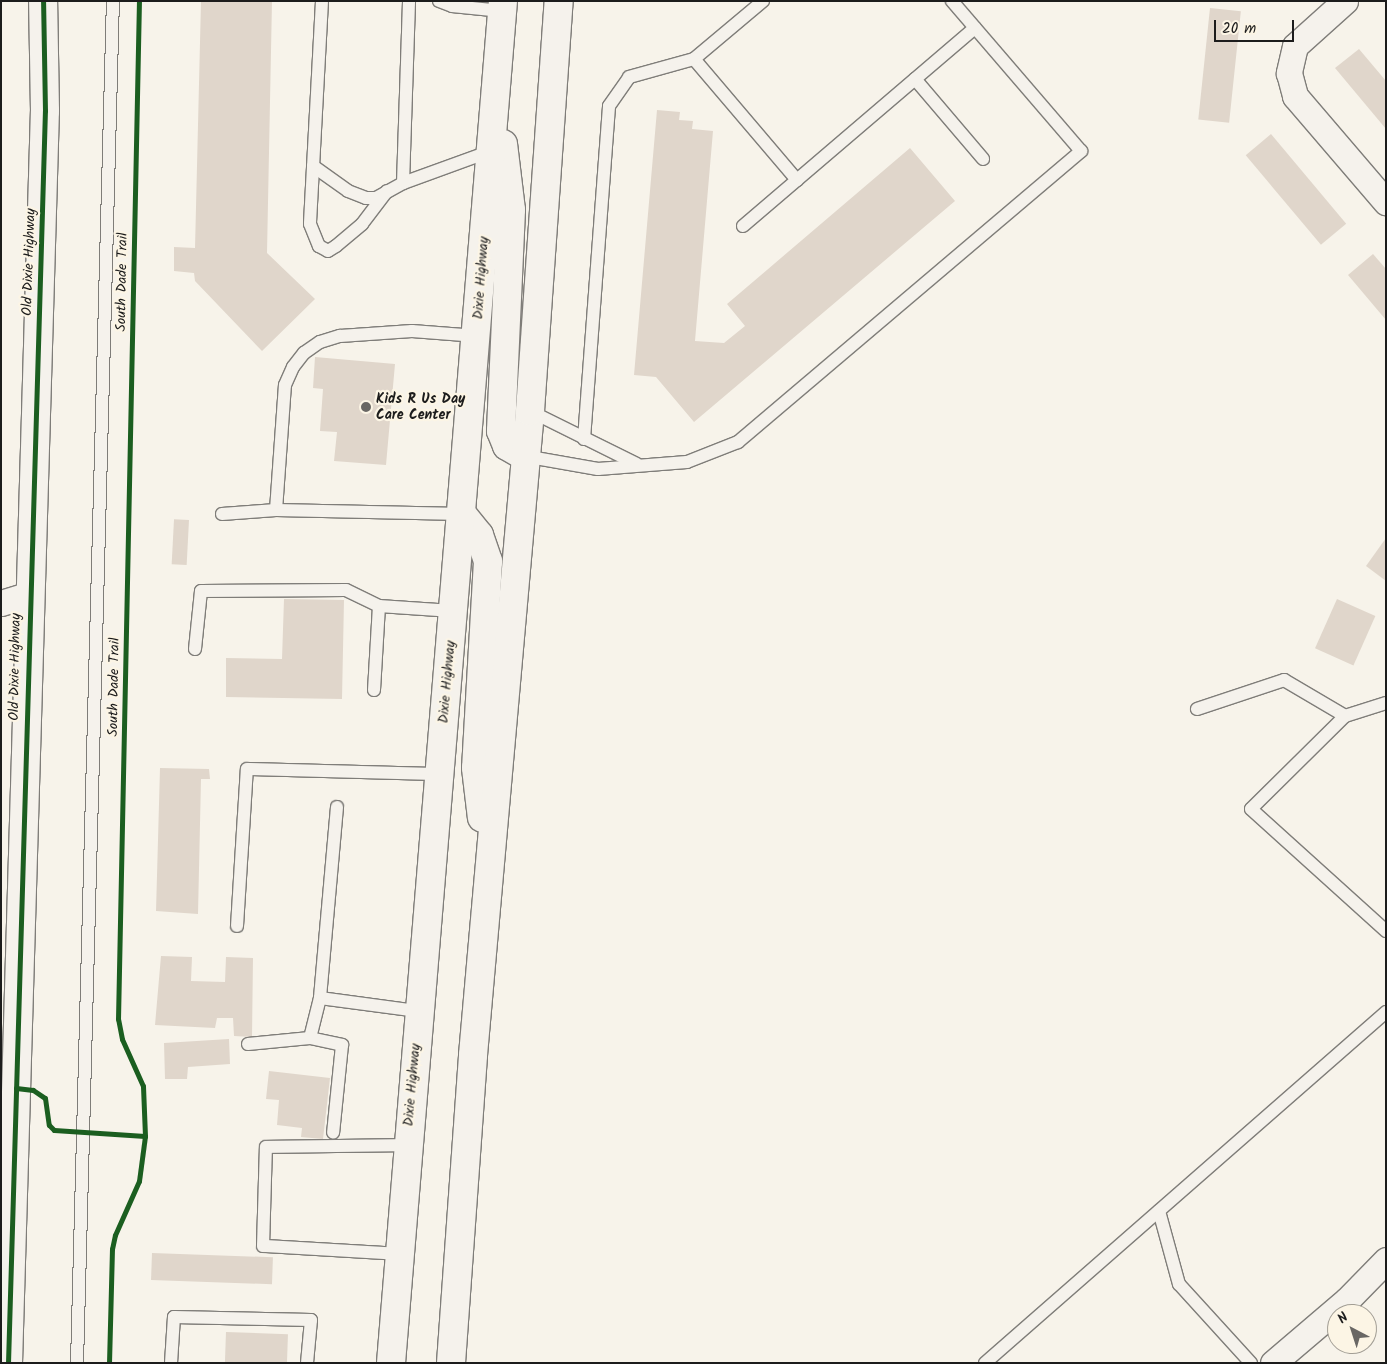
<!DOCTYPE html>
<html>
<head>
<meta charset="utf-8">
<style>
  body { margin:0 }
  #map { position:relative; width:1387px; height:1364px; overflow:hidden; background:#f7f3ea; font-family:Kalam,sans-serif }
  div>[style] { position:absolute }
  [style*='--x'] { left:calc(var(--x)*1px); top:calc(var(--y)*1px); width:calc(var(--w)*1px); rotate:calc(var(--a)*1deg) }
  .building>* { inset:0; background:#e0d6cb; transform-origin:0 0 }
  .roads { filter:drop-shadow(1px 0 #7f7d79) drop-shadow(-1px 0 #7f7d79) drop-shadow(0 1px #7f7d79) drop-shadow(0 -1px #7f7d79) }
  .lane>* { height:12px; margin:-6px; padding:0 6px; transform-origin:6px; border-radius:6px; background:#f5f2ec }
  .street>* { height:25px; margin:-12.5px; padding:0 12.5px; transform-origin:12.5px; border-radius:12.5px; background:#f5f2ec }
  .secondary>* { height:28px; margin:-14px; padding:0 14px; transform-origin:14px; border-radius:14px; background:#f5f2ec }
  .highway>* { height:28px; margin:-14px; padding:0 14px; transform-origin:14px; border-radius:14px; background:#f5f2ec }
  .cycleway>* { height:5px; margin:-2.5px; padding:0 2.5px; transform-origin:2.5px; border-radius:2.5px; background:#1b5e20 }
  .dots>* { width:14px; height:14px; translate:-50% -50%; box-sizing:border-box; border:2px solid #fcf5e5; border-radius:50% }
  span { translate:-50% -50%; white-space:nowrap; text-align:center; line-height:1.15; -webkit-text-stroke:4.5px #fcf5e5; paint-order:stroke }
  .street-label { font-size:14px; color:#1c1c1c }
  .poi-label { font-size:14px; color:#1c1c1c; font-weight:700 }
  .left { translate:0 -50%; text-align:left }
  .frame { position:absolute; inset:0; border:2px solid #1c1c1c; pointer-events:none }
  .north { position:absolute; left:1327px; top:1304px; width:50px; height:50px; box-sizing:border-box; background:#fcf5e5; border:1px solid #a29e95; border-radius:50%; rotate:320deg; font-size:14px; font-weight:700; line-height:20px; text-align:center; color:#1c1c1c }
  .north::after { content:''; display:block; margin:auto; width:18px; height:22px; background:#696764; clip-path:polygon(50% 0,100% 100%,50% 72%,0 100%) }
  .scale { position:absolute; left:1214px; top:20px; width:80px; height:22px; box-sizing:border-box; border:2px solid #1c1c1c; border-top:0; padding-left:6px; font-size:15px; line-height:18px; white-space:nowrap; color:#1c1c1c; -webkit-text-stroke:4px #fcf5e5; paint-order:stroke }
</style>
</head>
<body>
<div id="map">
  <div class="building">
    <div style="clip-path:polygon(201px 1px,272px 1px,267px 253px,315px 299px,262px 351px,195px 281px,194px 273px,174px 271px,174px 247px,195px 248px)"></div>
    <div style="left:1210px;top:8px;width:31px;height:112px;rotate:6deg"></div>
    <div style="clip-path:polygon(1359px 49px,1386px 81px,1386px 129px,1335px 68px)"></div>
    <div style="clip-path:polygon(657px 110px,680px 112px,679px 120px,693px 121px,692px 129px,713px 131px,695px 341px,724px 343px,745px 326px,727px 304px,910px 148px,955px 201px,694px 422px,656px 377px,634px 375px)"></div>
    <div style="left:1271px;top:134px;width:117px;height:33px;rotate:50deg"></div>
    <div style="clip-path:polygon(1373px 254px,1386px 269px,1386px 320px,1348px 275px)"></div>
    <div style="clip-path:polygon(315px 357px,395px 364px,386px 465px,334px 461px,337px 432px,320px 431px,323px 389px,313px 388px)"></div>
    <div style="left:189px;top:520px;width:45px;height:15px;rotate:93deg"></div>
    <div style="clip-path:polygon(1386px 538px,1386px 581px,1366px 566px)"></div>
    <div style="clip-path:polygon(284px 599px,344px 600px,342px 699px,226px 697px,226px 658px,282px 659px)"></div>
    <div style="left:1337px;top:599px;width:42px;height:54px;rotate:24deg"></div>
    <div style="clip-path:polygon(160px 768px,209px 769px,210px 779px,201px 779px,198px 914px,156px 911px)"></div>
    <div style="clip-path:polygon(161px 956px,192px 957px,191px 981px,225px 982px,226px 957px,253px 958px,252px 1037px,234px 1036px,233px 1018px,217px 1018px,215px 1028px,155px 1025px)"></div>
    <div style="clip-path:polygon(229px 1039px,230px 1064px,188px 1067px,187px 1079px,165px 1079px,164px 1043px)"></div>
    <div style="clip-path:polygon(269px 1071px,330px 1078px,323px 1139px,301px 1137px,302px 1128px,277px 1125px,279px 1100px,266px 1099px)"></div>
    <div style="left:152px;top:1253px;width:121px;height:27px;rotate:2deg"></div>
    <div style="left:226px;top:1332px;width:62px;height:31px;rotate:2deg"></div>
  </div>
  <div class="roads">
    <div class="lane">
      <div style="--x:322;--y:1;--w:223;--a:93.1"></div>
      <div style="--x:310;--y:224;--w:24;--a:68"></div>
      <div style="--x:319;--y:246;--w:10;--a:29"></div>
      <div style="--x:328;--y:251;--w:9;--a:-32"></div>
      <div style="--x:336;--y:246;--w:34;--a:-40"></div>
      <div style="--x:362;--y:224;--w:41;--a:-52.9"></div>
      <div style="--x:439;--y:1;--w:14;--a:21"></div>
      <div style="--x:452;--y:6;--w:50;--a:5.7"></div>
      <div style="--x:763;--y:1;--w:90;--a:140"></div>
      <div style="--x:694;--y:59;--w:159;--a:49.6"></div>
      <div style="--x:915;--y:79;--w:105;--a:49.6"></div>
      <div style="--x:313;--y:166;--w:43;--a:35.5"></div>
      <div style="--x:348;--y:191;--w:19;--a:21"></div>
      <div style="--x:366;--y:198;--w:10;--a:0"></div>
      <div style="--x:376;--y:198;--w:31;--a:-29"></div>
      <div style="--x:403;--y:183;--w:94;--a:-20"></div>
      <div style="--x:403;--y:183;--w:182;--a:-88.1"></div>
      <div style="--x:743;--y:226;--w:305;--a:-40.5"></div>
      <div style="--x:530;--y:411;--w:119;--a:26.4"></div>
      <div style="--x:584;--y:439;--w:334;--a:-85.7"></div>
      <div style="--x:609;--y:106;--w:35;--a:-55"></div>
      <div style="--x:629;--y:77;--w:67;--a:-15.5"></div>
      <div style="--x:524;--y:456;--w:75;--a:10"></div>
      <div style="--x:598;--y:469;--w:89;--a:-4.5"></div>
      <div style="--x:687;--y:462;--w:55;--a:-21.4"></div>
      <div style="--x:738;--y:442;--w:450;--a:-40.3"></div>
      <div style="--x:1081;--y:151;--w:198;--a:-130.7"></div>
      <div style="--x:276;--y:510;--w:125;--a:-85.9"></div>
      <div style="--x:285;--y:385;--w:20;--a:-66"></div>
      <div style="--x:293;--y:367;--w:18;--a:-52"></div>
      <div style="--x:304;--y:353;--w:19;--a:-35"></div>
      <div style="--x:320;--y:342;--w:21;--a:-17"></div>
      <div style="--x:340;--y:336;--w:72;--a:-4"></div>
      <div style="--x:412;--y:331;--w:65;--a:4.4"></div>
      <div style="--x:222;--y:514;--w:54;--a:-4.2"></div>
      <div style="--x:276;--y:510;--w:186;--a:1.2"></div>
      <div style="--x:195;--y:649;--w:58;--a:-84.1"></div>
      <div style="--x:201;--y:591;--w:145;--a:-0.4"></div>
      <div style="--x:346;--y:590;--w:37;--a:26"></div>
      <div style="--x:379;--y:606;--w:74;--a:3.9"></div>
      <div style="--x:374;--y:690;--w:84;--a:-86.6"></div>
      <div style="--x:1386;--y:703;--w:43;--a:162.4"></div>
      <div style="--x:1345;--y:716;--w:132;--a:135.3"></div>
      <div style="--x:1251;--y:809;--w:182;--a:42.1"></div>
      <div style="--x:1197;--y:709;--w:92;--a:-18.4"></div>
      <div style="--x:1284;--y:680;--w:71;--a:30.5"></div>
      <div style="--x:337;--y:807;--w:192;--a:95.1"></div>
      <div style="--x:320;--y:998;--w:99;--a:7.6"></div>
      <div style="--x:237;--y:926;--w:157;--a:-86.4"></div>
      <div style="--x:247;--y:769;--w:191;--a:1.5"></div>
      <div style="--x:310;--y:1038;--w:33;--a:12"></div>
      <div style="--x:342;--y:1045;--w:88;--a:95.8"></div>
      <div style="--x:248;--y:1044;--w:62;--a:-5.5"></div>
      <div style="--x:310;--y:1038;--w:41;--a:-76"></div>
      <div style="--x:1159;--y:1211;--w:76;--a:74.7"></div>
      <div style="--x:1179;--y:1284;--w:107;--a:47.7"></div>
      <div style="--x:399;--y:1254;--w:136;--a:-176.6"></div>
      <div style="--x:263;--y:1246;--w:99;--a:-88.3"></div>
      <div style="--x:266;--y:1147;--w:141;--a:-0.8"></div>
      <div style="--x:77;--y:1363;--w:1362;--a:-88.49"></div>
      <div style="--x:171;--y:1363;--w:46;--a:-86.3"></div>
      <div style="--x:174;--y:1317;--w:137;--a:1.3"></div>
      <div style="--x:311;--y:1320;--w:43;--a:95.3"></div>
      <div style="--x:985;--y:1363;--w:533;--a:-41.2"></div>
    </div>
    <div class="street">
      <div style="--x:1345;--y:1;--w:67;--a:138"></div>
      <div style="--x:1295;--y:46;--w:28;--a:103"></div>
      <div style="--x:1289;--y:73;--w:24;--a:75"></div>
      <div style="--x:1295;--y:96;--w:140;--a:49.4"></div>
      <div style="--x:1;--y:603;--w:28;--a:-17"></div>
      <div style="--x:1273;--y:1363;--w:97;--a:-40.4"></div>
      <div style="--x:1347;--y:1300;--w:56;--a:-45.7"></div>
    </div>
    <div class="secondary">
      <div style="--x:8;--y:1363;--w:1253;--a:-88.31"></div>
      <div style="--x:45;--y:111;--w:110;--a:-91"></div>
    </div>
    <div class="highway">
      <div style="--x:503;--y:144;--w:66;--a:83.1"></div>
      <div style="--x:511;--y:210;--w:221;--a:92.6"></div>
      <div style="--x:501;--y:431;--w:16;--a:68"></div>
      <div style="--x:507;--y:446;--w:20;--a:30"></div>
      <div style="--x:462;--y:514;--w:27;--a:51"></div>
      <div style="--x:479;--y:535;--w:28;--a:71"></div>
      <div style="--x:488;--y:561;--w:207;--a:93.3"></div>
      <div style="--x:476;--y:768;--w:50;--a:83.2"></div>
      <div style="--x:391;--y:1363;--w:1367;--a:-85.3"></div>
      <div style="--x:451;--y:1363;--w:309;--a:-85.9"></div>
      <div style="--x:473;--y:1055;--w:647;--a:-84.94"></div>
      <div style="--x:530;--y:411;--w:411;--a:-86"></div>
    </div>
  </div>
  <div class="cycleway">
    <div style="--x:16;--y:1088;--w:17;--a:7"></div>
    <div style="--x:33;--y:1090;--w:14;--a:34"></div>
    <div style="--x:45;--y:1098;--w:27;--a:82"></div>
    <div style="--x:49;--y:1125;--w:7;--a:45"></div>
    <div style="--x:54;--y:1130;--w:91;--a:3.8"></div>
    <div style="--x:8;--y:1363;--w:1253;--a:-88.31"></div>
    <div style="--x:45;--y:111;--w:110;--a:-91"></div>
    <div style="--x:109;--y:1363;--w:114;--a:-88.5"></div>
    <div style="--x:112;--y:1249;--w:14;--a:-78"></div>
    <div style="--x:115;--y:1235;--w:59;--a:-66"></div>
    <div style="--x:139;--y:1181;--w:45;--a:-82.4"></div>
    <div style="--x:145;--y:1136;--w:50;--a:-92.3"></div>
    <div style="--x:143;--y:1086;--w:51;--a:-114.1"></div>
    <div style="--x:122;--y:1039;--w:20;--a:-101"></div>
    <div style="--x:118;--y:1019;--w:1018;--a:-88.82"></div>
  </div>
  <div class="dots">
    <div style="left:366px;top:407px;background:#696764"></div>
  </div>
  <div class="street-label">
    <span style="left:29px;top:262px;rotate:-88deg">Old Dixie Highway</span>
    <span style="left:481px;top:278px;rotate:-86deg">Dixie Highway</span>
    <span style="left:122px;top:282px;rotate:-89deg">South Dade Trail</span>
    <span style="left:15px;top:667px;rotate:-89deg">Old Dixie Highway</span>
    <span style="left:447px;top:682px;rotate:-85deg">Dixie Highway</span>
    <span style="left:114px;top:687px;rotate:-89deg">South Dade Trail</span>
    <span style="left:412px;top:1085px;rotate:-85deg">Dixie Highway</span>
  </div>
  <div class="poi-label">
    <span class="left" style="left:376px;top:407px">Kids R Us Day<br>Care Center</span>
  </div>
  <div class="frame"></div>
  <div class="north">N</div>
  <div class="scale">20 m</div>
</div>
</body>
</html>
